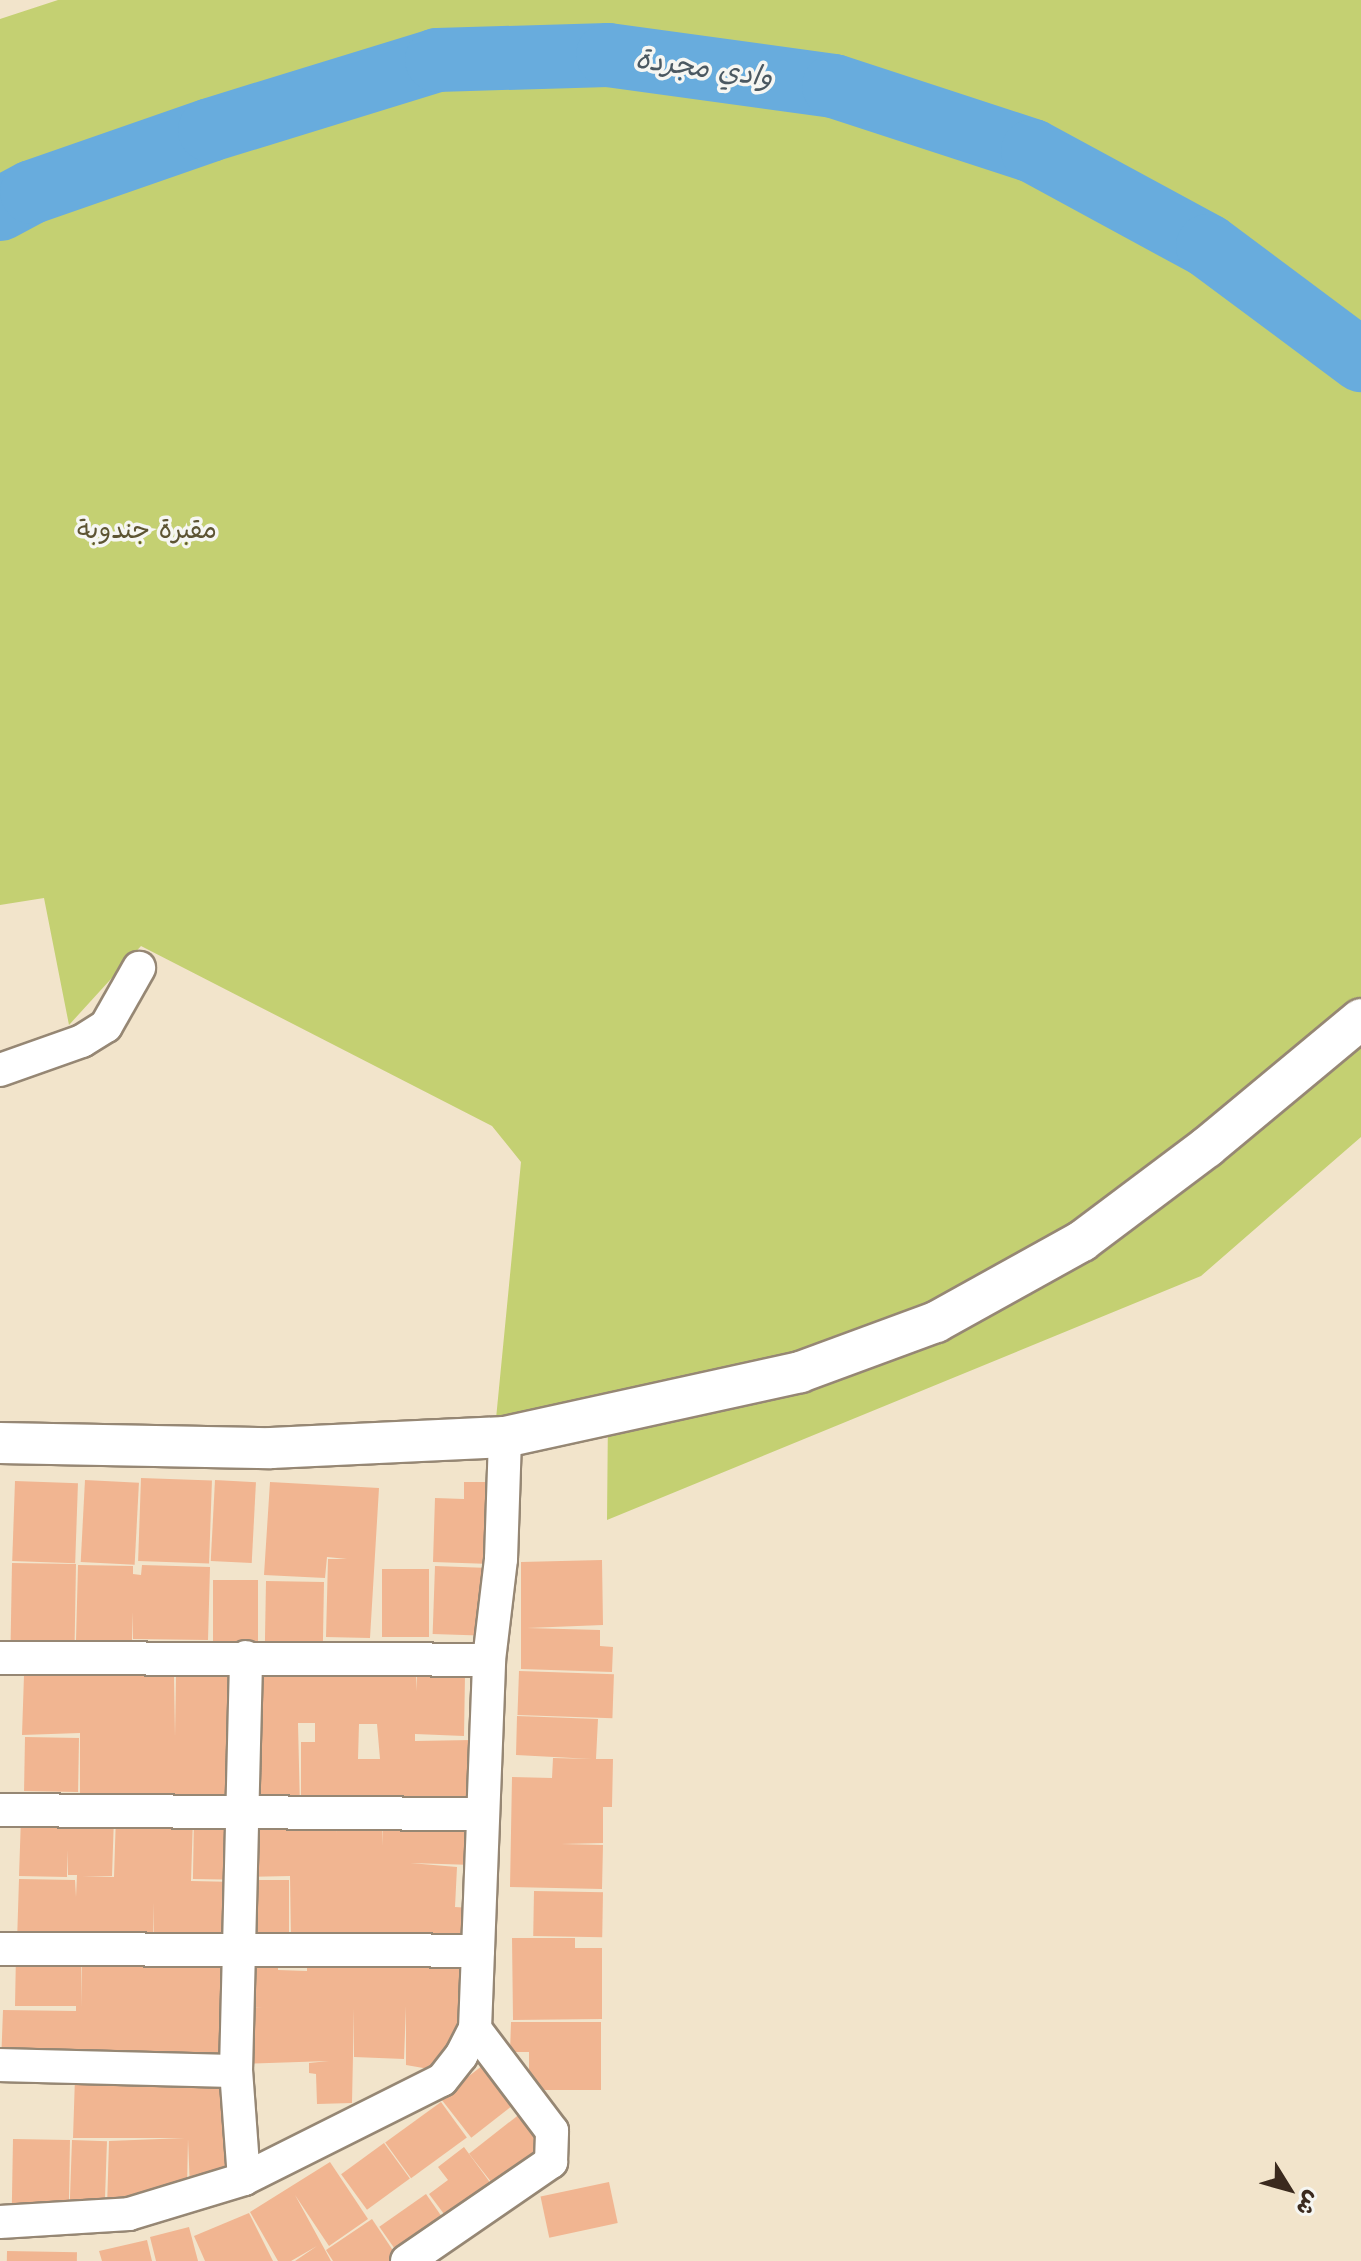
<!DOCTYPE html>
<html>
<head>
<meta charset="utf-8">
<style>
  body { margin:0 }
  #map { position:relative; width:1361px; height:2261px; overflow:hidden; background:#f2e4cb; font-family:"Comic Neue","Playpen Sans Arabic",sans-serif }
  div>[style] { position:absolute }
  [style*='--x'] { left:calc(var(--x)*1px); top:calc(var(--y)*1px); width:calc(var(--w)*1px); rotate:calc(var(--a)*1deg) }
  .green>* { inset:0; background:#c4d072 }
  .river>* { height:64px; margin:-32px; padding:0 32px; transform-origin:32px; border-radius:32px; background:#68acdd }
  .building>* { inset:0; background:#f1b591; transform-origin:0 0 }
  .roads { filter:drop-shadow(2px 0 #968774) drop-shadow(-2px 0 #968774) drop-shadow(0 2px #968774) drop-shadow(0 -2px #968774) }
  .minor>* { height:32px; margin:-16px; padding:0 16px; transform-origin:16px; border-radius:16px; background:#fff }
  .tertiary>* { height:40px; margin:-20px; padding:0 20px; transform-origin:20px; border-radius:20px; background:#fff }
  span { translate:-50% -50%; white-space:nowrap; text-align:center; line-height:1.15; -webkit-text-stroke:7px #f6f6f2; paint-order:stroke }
  .park-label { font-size:26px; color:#5d5433 }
  .water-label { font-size:28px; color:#4b5861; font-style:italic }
  .north { position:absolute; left:1249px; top:2149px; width:80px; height:80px; -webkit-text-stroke:6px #f6f6f2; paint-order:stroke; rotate:127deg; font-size:22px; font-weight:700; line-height:32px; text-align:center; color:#3b2a1e }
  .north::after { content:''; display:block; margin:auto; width:28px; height:36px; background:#3b2a1e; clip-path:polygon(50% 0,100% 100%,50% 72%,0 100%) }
</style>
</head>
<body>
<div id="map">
  <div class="green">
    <div style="clip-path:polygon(58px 0,1361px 0,1361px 1137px,1201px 1276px,607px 1520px,608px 1413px,495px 1429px,521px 1162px,492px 1126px,141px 946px,69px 1025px,44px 898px,0 905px,0 19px)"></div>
  </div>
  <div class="river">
    <div style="--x:0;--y:209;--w:36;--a:-28"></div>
    <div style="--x:32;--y:192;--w:188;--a:-19.2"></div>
    <div style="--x:210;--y:130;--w:238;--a:-17.1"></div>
    <div style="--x:437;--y:60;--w:171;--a:-1.7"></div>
    <div style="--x:608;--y:55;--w:228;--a:7.8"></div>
    <div style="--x:834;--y:86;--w:209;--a:18.1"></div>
    <div style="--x:1033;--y:151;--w:199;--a:28.5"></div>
    <div style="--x:1208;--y:246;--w:191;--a:36.7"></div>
  </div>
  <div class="building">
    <div style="left:141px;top:1478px;width:71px;height:83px;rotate:2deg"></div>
    <div style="left:85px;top:1480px;width:54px;height:82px;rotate:3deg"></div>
    <div style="left:215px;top:1480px;width:41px;height:81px;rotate:3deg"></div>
    <div style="left:15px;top:1481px;width:63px;height:80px;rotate:2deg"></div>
    <div style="clip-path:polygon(270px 1482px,379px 1488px,370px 1638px,326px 1637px,328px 1559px,347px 1559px,327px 1557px,325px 1578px,264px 1575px)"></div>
    <div style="clip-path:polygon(464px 1482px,494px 1482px,491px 1564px,433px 1562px,435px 1498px,464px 1499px)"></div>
    <div style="clip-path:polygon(602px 1560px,603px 1625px,527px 1628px,600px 1630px,600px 1646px,613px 1647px,612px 1672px,521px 1669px,521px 1562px)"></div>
    <div style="left:12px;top:1563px;width:64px;height:78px;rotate:1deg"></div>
    <div style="clip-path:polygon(78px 1565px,133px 1566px,133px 1574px,141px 1575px,142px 1565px,210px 1567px,208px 1640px,133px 1639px,132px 1612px,132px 1641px,76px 1640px)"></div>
    <div style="left:435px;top:1566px;width:54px;height:68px;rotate:2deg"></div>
    <div style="left:382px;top:1569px;width:47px;height:68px"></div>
    <div style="left:213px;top:1580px;width:45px;height:61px"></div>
    <div style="left:266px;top:1581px;width:58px;height:62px;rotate:1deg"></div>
    <div style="left:519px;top:1671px;width:95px;height:44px;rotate:2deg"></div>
    <div style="clip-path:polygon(evenodd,246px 1674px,416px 1675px,417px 1691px,417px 1674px,465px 1675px,464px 1736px,415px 1734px,415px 1741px,472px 1740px,470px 1803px,301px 1803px,301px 1742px,315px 1742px,315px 1723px,298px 1723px,300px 1808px,245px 1808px,246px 1674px,359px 1724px,377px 1724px,380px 1759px,358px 1759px,359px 1724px)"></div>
    <div style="clip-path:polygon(24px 1675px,174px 1676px,175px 1737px,176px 1676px,242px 1677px,239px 1808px,80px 1794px,80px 1733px,22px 1735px)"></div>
    <div style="clip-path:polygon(517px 1716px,598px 1719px,596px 1759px,613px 1759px,612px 1807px,603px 1807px,603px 1843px,561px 1844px,603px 1845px,602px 1889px,510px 1887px,512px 1777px,552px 1778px,553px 1758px,592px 1759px,516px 1755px)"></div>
    <div style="left:25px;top:1737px;width:54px;height:54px;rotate:1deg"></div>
    <div style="clip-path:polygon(116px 1815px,193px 1817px,191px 1881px,236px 1882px,236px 1944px,154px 1946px,154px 1902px,153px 1946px,17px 1942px,19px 1879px,75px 1880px,76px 1897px,77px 1875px,68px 1875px,67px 1850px,67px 1877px,19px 1876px,21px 1817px,114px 1817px,112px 1876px,82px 1876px,114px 1877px)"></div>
    <div style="clip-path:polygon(336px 1816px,336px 1833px,337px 1816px,383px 1816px,382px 1846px,384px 1817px,474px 1819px,473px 1865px,410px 1863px,457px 1867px,455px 1907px,471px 1908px,470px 1939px,291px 1940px,290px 1876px,243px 1877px,243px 1818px)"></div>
    <div style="left:194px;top:1818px;width:44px;height:61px;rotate:1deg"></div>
    <div style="left:240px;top:1880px;width:49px;height:58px"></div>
    <div style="left:534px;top:1891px;width:69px;height:45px;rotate:1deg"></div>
    <div style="clip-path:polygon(512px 1938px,575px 1938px,575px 1948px,602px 1948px,602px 2019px,513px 2020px)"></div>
    <div style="clip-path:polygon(235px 1952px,234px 2071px,75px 2066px,75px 2051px,73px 2065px,1px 2064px,3px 2010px,76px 2011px,76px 2006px,15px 2006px,16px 1953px,81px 1953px,82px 2007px,82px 1953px)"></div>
    <div style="clip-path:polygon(307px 1952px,474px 1956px,456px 2052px,429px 2069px,406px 2065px,406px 2006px,404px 2059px,354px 2057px,354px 2008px,352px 2103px,317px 2104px,316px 2074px,309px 2073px,309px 2063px,329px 2061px,239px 2064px,240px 2008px,263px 2008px,239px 2007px,241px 1954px,278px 1955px,278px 1970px,307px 1971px)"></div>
    <div style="clip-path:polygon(511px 2022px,601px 2022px,601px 2090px,529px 2090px,529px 2052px,510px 2052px)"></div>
    <div style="left:487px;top:2062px;width:50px;height:59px;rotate:52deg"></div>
    <div style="clip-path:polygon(235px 2076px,236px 2174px,190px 2189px,188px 2139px,187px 2188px,107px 2208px,109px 2141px,185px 2138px,73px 2138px,75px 2077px)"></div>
    <div style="left:441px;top:2102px;width:44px;height:69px;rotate:54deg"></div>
    <div style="left:521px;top:2113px;width:44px;height:66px;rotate:52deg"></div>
    <div style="left:13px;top:2139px;width:57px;height:67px;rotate:1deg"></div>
    <div style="left:72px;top:2140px;width:35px;height:67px;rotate:2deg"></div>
    <div style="left:384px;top:2143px;width:44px;height:53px;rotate:54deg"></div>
    <div style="clip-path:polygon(464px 2147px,497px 2192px,453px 2226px,429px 2194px,448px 2180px,438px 2167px)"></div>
    <div style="clip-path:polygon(330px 2162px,368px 2219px,329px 2246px,295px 2195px,331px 2261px,295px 2261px,317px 2246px,291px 2261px,278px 2261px,250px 2212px)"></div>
    <div style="left:609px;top:2182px;width:42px;height:70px;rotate:78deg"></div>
    <div style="left:426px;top:2194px;width:42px;height:57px;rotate:55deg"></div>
    <div style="clip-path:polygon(249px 2213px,273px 2261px,205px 2261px,194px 2236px)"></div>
    <div style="clip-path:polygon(372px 2219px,400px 2261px,333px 2261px,326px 2250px)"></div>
    <div style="clip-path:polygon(189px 2227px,198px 2261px,156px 2261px,150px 2237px)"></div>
    <div style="clip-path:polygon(147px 2240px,152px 2261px,102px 2261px,99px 2251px)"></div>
    <div style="left:7px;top:2251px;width:70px;height:10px;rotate:1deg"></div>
  </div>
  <div class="roads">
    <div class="minor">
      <div style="--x:0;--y:1070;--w:87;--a:-19.5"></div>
      <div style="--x:82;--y:1041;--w:28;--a:-32"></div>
      <div style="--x:106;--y:1026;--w:67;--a:-60.4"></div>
      <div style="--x:0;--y:1658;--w:489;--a:0.2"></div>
      <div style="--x:0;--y:1810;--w:482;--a:0.5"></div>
      <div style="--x:0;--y:1949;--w:478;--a:0.2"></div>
      <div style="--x:0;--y:2065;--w:236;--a:1.5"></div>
      <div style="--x:244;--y:2179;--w:108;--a:-94.2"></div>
      <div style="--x:236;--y:2071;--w:414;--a:-88.6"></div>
      <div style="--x:0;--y:2222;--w:129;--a:-3.5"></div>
      <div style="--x:129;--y:2214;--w:120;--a:-16.9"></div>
      <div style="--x:244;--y:2179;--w:221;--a:-26.6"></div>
      <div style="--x:442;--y:2080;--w:31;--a:-52"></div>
      <div style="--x:461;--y:2056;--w:30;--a:-63"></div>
      <div style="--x:475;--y:2029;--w:369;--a:-87.8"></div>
      <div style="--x:489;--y:1660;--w:102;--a:-83.2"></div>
      <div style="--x:501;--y:1559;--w:122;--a:-88.1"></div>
      <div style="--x:407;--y:2261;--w:175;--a:-34.5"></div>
      <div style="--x:551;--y:2162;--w:31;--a:-88"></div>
      <div style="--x:552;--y:2131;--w:128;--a:-127"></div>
    </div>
    <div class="tertiary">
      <div style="--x:0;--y:1443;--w:271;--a:1.1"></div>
      <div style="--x:271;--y:1448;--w:234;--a:-2.7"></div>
      <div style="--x:505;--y:1437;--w:302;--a:-12.4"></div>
      <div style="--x:800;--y:1372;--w:145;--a:-20.2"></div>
      <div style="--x:936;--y:1322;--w:167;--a:-29"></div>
      <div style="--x:1082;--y:1241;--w:156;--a:-36.9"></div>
      <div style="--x:1207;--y:1147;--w:200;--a:-39.7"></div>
    </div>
  </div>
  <div class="park-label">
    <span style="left:147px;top:531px">مقبرة جندوبة</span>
  </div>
  <div class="water-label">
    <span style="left:704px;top:68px;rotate:8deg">وادي مجردة</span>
  </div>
  <div class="north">ش</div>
</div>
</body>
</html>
